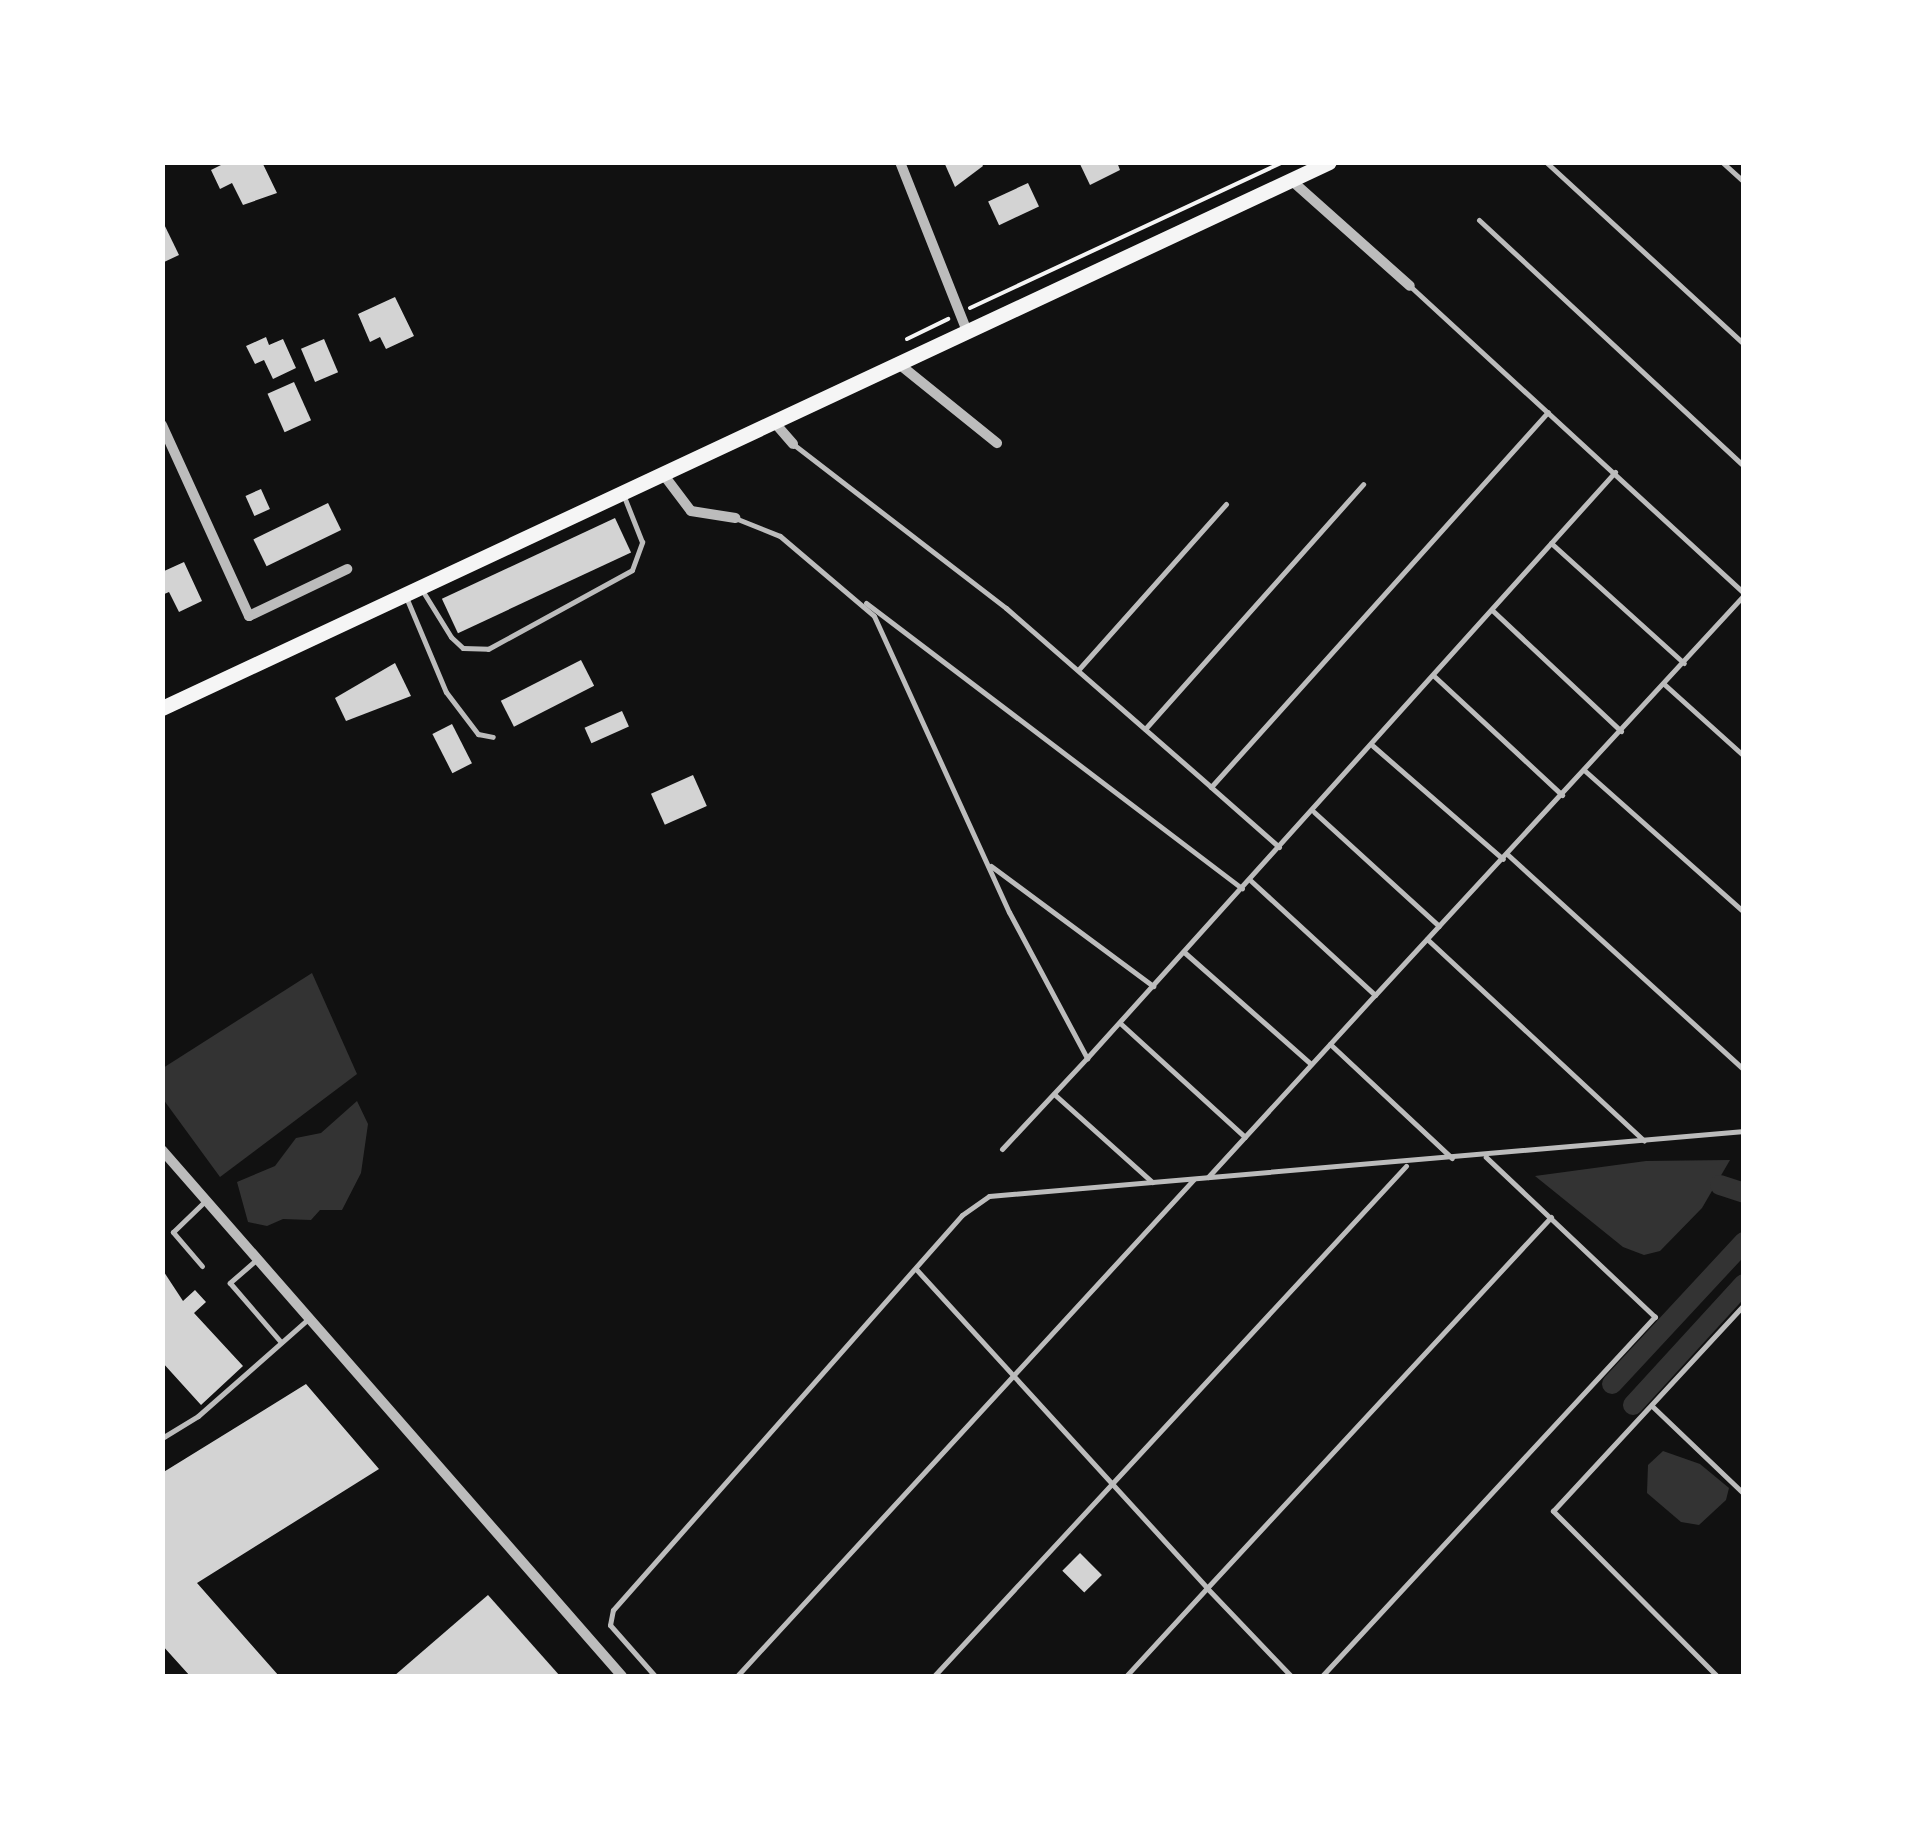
<!DOCTYPE html>
<html>
<head>
<meta charset="utf-8">
<style>
  body { margin:0 }
  #map { position:relative; width:1906px; height:1839px; overflow:hidden; background:#111; font-family:Roboto,sans-serif }
  div>[style] { position:absolute }
  [style*='--x'] { left:calc(var(--x)*1px); top:calc(var(--y)*1px); width:calc(var(--w)*1px); rotate:calc(var(--a)*1deg) }
  .water>* { inset:0; background:#333 }
  .canal>* { height:20px; margin:-10px; padding:0 10px; transform-origin:10px; border-radius:10px; background:#333 }
  .building>* { inset:0; background:#d3d3d3; transform-origin:0 0 }
  .path>* { height:4px; margin:-2px; padding:0 2px; transform-origin:2px; border-radius:2px; background:#f5f5f5 }
  .service>* { height:5px; margin:-2.5px; padding:0 2.5px; transform-origin:2.5px; border-radius:2.5px; background:#bcbcbc }
  .minor>* { height:10px; margin:-5px; padding:0 5px; transform-origin:5px; border-radius:5px; background:#bcbcbc }
  .primary>* { height:15px; margin:-7.5px; padding:0 7.5px; transform-origin:7.5px; border-radius:7.5px; background:#f5f5f5 }
  span { translate:-50% -50%; white-space:nowrap; text-align:center; line-height:1.15; -webkit-text-stroke:10px #fff; paint-order:stroke }
  .frame { position:absolute; inset:0; border:165px solid #fff; pointer-events:none }
</style>
</head>
<body>
<div id="map">
  <div class="water">
    <div style="clip-path:polygon(312px 973px,357px 1074px,220px 1177px,163px 1099px,163px 1068px)"></div>
    <div style="clip-path:polygon(357px 1101px,368px 1124px,361px 1173px,342px 1210px,320px 1210px,311px 1220px,283px 1219px,267px 1226px,248px 1222px,237px 1182px,275px 1166px,296px 1138px,321px 1133px)"></div>
    <div style="clip-path:polygon(1730px 1160px,1702px 1208px,1660px 1251px,1644px 1255px,1623px 1247px,1535px 1176px,1646px 1161px)"></div>
    <div style="clip-path:polygon(1663px 1451px,1700px 1464px,1729px 1488px,1726px 1500px,1699px 1525px,1681px 1522px,1647px 1493px,1648px 1465px)"></div>
  </div>
  <div class="canal">
    <div style="--x:1720;--y:1185;--w:25;--a:18"></div>
    <div style="--x:1612;--y:1384;--w:194;--a:-47.1"></div>
    <div style="--x:1633;--y:1405;--w:164;--a:-47.5"></div>
  </div>
  <div class="building">
    <div style="clip-path:polygon(227px 162px,262px 162px,277px 193px,243px 205px,232px 183px,220px 189px,211px 170px)"></div>
    <div style="clip-path:polygon(944px 162px,981px 162px,983px 166px,955px 187px)"></div>
    <div style="clip-path:polygon(1079px 162px,1117px 162px,1120px 170px,1090px 185px)"></div>
    <div style="left:1028px;top:183px;width:26px;height:44px;rotate:65deg"></div>
    <div style="clip-path:polygon(162px 220px,179px 255px,162px 263px)"></div>
    <div style="clip-path:polygon(395px 297px,414px 336px,386px 349px,380px 337px,370px 342px,358px 314px)"></div>
    <div style="clip-path:polygon(266px 337px,269px 345px,283px 339px,296px 368px,273px 379px,264px 360px,255px 364px,246px 346px)"></div>
    <div style="left:324px;top:339px;width:36px;height:25px;rotate:67deg"></div>
    <div style="left:294px;top:382px;width:42px;height:29px;rotate:66deg"></div>
    <div style="left:261px;top:489px;width:22px;height:17px;rotate:66deg"></div>
    <div style="left:328px;top:503px;width:30px;height:83px;rotate:64deg"></div>
    <div style="left:615px;top:518px;width:38px;height:191px;rotate:65deg"></div>
    <div style="clip-path:polygon(184px 562px,202px 601px,179px 612px,169px 592px,162px 595px,162px 572px)"></div>
    <div style="left:581px;top:660px;width:29px;height:90px;rotate:63deg"></div>
    <div style="clip-path:polygon(395px 663px,411px 696px,346px 721px,335px 698px)"></div>
    <div style="left:622px;top:711px;width:17px;height:41px;rotate:66deg"></div>
    <div style="left:452px;top:724px;width:44px;height:22px;rotate:63deg"></div>
    <div style="left:693px;top:775px;width:34px;height:46px;rotate:66deg"></div>
    <div style="clip-path:polygon(162px 1269px,183px 1301px,195px 1290px,206px 1302px,194px 1313px,243px 1366px,201px 1405px,162px 1362px)"></div>
    <div style="clip-path:polygon(306px 1384px,379px 1469px,197px 1583px,279px 1676px,190px 1676px,162px 1645px,162px 1473px)"></div>
    <div style="left:1080px;top:1553px;width:31px;height:25px;rotate:45deg"></div>
    <div style="clip-path:polygon(488px 1595px,560px 1676px,394px 1676px,467px 1613px)"></div>
  </div>
  <div class="path">
    <div style="--x:970;--y:308;--w:345;--a:-25"></div>
    <div style="--x:907;--y:339;--w:46;--a:-26"></div>
  </div>
  <div class="service">
    <div style="--x:1546;--y:162;--w:269;--a:42.6"></div>
    <div style="--x:1722;--y:162;--w:30;--a:42"></div>
    <div style="--x:1479;--y:220;--w:362;--a:42.9"></div>
    <div style="--x:1411;--y:287;--w:452;--a:42.6"></div>
    <div style="--x:793;--y:444;--w:269;--a:37.6"></div>
    <div style="--x:1006;--y:608;--w:272;--a:41.1"></div>
    <div style="--x:735;--y:518;--w:48;--a:21.8"></div>
    <div style="--x:780;--y:536;--w:123;--a:40.4"></div>
    <div style="--x:874;--y:616;--w:325;--a:65.5"></div>
    <div style="--x:1009;--y:912;--w:166;--a:61.9"></div>
    <div style="--x:1087;--y:1058;--w:789;--a:-47.98"></div>
    <div style="--x:1551;--y:543;--w:179;--a:42.1"></div>
    <div style="--x:422;--y:590;--w:55;--a:58.3"></div>
    <div style="--x:451;--y:637;--w:16;--a:43"></div>
    <div style="--x:463;--y:648;--w:25;--a:2"></div>
    <div style="--x:488;--y:649;--w:164;--a:-28.7"></div>
    <div style="--x:632;--y:570;--w:30;--a:-70"></div>
    <div style="--x:642;--y:542;--w:52;--a:-111.6"></div>
    <div style="--x:406;--y:597;--w:103;--a:67.2"></div>
    <div style="--x:446;--y:692;--w:53;--a:52.7"></div>
    <div style="--x:478;--y:734;--w:15;--a:11"></div>
    <div style="--x:866;--y:603;--w:472;--a:37.2"></div>
    <div style="--x:1492;--y:610;--w:177;--a:43.2"></div>
    <div style="--x:1079;--y:669;--w:221;--a:-48.3"></div>
    <div style="--x:1434;--y:676;--w:175;--a:42.9"></div>
    <div style="--x:1664;--y:684;--w:108;--a:42"></div>
    <div style="--x:1145;--y:729;--w:328;--a:-48.3"></div>
    <div style="--x:1373;--y:746;--w:172;--a:41"></div>
    <div style="--x:1584;--y:770;--w:214;--a:41.6"></div>
    <div style="--x:1314;--y:812;--w:169;--a:42.4"></div>
    <div style="--x:1279;--y:847;--w:91;--a:-138.6"></div>
    <div style="--x:1211;--y:787;--w:504;--a:-48.06"></div>
    <div style="--x:1507;--y:854;--w:321;--a:42.3"></div>
    <div style="--x:991;--y:866;--w:202;--a:36.5"></div>
    <div style="--x:1250;--y:880;--w:170;--a:42.6"></div>
    <div style="--x:1375;--y:995;--w:544;--a:-47.31"></div>
    <div style="--x:1427;--y:939;--w:296;--a:42.9"></div>
    <div style="--x:1184;--y:952;--w:169;--a:41.4"></div>
    <div style="--x:1120;--y:1023;--w:169;--a:42.4"></div>
    <div style="--x:1330;--y:1044;--w:167;--a:43.1"></div>
    <div style="--x:1054;--y:1094;--w:132;--a:41.9"></div>
    <div style="--x:1002;--y:1149;--w:125;--a:-47"></div>
    <div style="--x:1208;--y:1177;--w:247;--a:-47.5"></div>
    <div style="--x:256;--y:1260;--w:35;--a:139"></div>
    <div style="--x:230;--y:1283;--w:78;--a:49.2"></div>
    <div style="--x:202;--y:1266;--w:45;--a:-130.5"></div>
    <div style="--x:173;--y:1232;--w:45;--a:-44.1"></div>
    <div style="--x:916;--y:1269;--w:432;--a:47.6"></div>
    <div style="--x:1207;--y:1588;--w:120;--a:132.6"></div>
    <div style="--x:1652;--y:1406;--w:127;--a:43.7"></div>
    <div style="--x:162;--y:1438;--w:42;--a:-31.4"></div>
    <div style="--x:198;--y:1416;--w:147;--a:-41.4"></div>
    <div style="--x:655;--y:1676;--w:68;--a:-131.4"></div>
    <div style="--x:610;--y:1625;--w:15;--a:-79"></div>
    <div style="--x:613;--y:1610;--w:527;--a:-48.54"></div>
    <div style="--x:962;--y:1215;--w:33;--a:-35"></div>
    <div style="--x:989;--y:1196;--w:758;--a:-4.92"></div>
    <div style="--x:737;--y:1676;--w:675;--a:-47.4"></div>
    <div style="--x:934;--y:1676;--w:695;--a:-47.22"></div>
    <div style="--x:1291;--y:1676;--w:122;--a:-133.7"></div>
    <div style="--x:1207;--y:1588;--w:506;--a:-47.16"></div>
    <div style="--x:1322;--y:1676;--w:490;--a:-47.2"></div>
    <div style="--x:1655;--y:1317;--w:233;--a:-136.6"></div>
    <div style="--x:1717;--y:1676;--w:233;--a:-134.8"></div>
    <div style="--x:1553;--y:1511;--w:281;--a:-47.2"></div>
  </div>
  <div class="minor">
    <div style="--x:900;--y:162;--w:182;--a:68.4"></div>
    <div style="--x:1291;--y:180;--w:159;--a:41.7"></div>
    <div style="--x:899;--y:364;--w:126;--a:38.9"></div>
    <div style="--x:774;--y:422;--w:29;--a:49"></div>
    <div style="--x:162;--y:425;--w:210;--a:65.5"></div>
    <div style="--x:249;--y:616;--w:109;--a:-25.6"></div>
    <div style="--x:663;--y:474;--w:46;--a:52.9"></div>
    <div style="--x:691;--y:511;--w:45;--a:9"></div>
    <div style="--x:162;--y:1150;--w:699;--a:48.83"></div>
  </div>
  <div class="primary">
    <div style="--x:162;--y:708;--w:1288;--a:-25.07"></div>
  </div>
  <div class="frame"></div>
</div>
</body>
</html>
